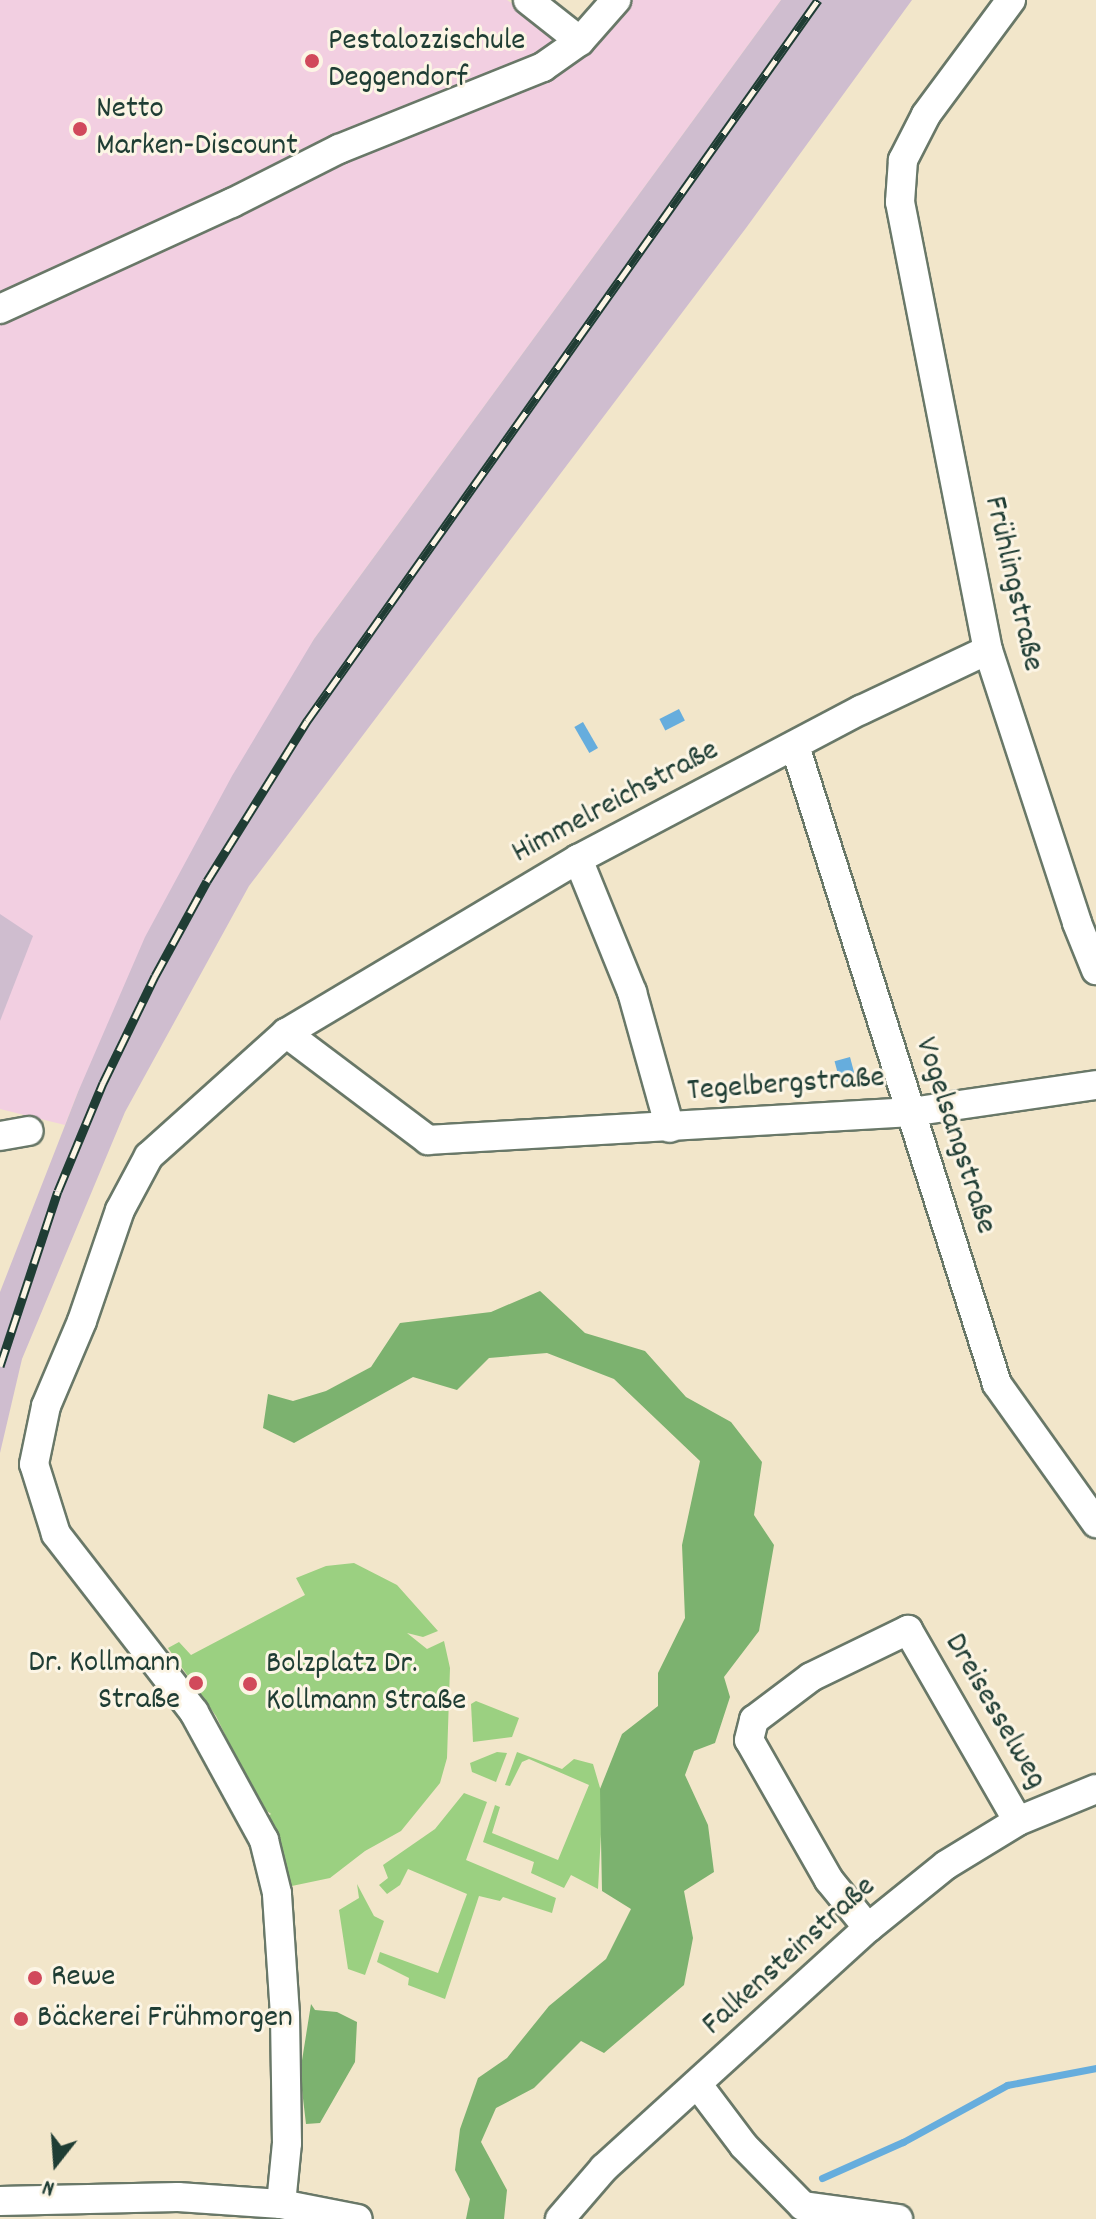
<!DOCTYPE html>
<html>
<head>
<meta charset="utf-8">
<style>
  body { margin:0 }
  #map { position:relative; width:1096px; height:2219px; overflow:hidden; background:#f2e6ca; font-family:Dekko,sans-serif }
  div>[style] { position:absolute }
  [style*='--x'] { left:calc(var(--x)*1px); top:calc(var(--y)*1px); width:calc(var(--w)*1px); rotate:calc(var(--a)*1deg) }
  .built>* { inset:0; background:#f2cfe1 }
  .industrial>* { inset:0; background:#cfbdcf }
  .green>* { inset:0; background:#9bd081 }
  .forest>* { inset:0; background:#7cb26f }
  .water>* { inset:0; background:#66addd; transform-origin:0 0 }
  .stream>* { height:7px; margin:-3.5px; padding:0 3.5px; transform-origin:3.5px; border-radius:3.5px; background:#66addd }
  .roads { filter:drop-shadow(2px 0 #697868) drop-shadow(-2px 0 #697868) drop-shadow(0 2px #697868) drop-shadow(0 -2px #697868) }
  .minor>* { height:28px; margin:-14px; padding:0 14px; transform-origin:14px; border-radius:14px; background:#fff }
  .rail>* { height:9px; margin-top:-4.5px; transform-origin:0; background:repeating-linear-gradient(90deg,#fcf5e5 0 18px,#1f3d34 0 36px); box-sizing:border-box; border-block:2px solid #1f3d34 }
  .dots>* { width:22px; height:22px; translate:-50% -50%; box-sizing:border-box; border:4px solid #fcf5e5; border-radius:50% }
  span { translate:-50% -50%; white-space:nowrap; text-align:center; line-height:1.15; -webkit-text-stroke:6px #fcf5e5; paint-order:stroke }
  .poi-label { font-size:32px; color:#1f3d34 }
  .left { translate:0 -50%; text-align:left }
  .right { translate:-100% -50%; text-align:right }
  .street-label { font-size:32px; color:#1f3d34 }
  .north { position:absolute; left:16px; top:2123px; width:80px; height:80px; -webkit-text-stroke:6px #fcf5e5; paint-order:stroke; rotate:197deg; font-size:22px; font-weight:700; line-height:32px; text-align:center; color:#1f3d34 }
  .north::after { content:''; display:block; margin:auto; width:28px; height:36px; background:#1f3d34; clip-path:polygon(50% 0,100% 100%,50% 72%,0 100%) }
</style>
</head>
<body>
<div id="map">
  <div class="built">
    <div style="clip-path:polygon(0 0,507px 0,572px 42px,602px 0,781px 0,314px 639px,78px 1092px,65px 1125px,0 1109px)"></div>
  </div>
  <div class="industrial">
    <div style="clip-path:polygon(781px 0,912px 0,746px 228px,249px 886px,125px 1112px,22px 1359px,0 1453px,0 1292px,78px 1092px,145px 937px,232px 776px,314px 639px)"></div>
    <div style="clip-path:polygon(0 914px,33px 936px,0 1021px)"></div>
  </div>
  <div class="green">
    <div style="clip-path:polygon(354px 1563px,397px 1585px,438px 1631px,423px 1637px,407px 1633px,427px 1649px,444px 1641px,450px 1668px,447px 1758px,440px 1783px,401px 1831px,365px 1851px,330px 1878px,287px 1887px,266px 1817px,271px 1814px,260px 1806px,216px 1716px,168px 1648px,179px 1642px,191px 1655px,305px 1595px,296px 1578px,326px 1566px)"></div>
    <div style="clip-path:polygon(476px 1701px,519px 1718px,512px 1737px,473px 1742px,471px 1704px)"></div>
    <div style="clip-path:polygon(497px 1752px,507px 1753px,496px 1782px,472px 1772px,470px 1763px)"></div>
    <div style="clip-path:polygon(517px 1752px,562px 1769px,574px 1759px,593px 1764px,603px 1798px,598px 1889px,571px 1875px,564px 1888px,531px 1873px,534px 1862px,483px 1842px,495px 1805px,500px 1807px,492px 1833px,558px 1860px,589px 1785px,529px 1759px,522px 1762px,510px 1786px,505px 1785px)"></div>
    <div style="clip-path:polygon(464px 1793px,487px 1802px,466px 1860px,556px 1898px,552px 1913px,503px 1897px,500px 1901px,479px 1896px,445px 1999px,408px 1985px,409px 1978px,377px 1962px,380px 1952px,438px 1973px,467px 1894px,408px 1869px,400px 1885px,387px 1894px,379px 1885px,388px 1878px,383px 1865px,435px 1829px)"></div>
    <div style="clip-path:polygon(357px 1884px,374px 1916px,384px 1921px,365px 1975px,348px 1969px,339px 1910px,359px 1898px)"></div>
  </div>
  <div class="forest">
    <div style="clip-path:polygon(540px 1291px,585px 1333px,645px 1351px,686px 1397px,731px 1422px,762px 1462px,754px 1515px,774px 1545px,759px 1631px,724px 1677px,730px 1697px,715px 1743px,694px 1751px,685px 1775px,708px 1825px,714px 1872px,684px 1891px,693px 1938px,684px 1985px,604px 2053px,581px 2041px,534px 2088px,496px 2108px,481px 2142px,507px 2190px,504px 2219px,466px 2219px,470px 2199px,455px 2170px,460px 2129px,478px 2078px,507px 2058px,549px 2006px,606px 1959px,631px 1909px,602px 1891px,600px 1789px,622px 1734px,658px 1706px,658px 1673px,685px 1618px,682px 1545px,700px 1461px,614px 1379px,547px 1353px,489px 1358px,457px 1390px,413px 1377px,294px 1443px,263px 1428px,268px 1394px,293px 1401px,326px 1391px,371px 1367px,400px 1323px,491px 1312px)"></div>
    <div style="clip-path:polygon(311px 2004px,315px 2010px,337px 2012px,357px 2022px,355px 2062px,320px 2123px,306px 2124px,300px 2073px)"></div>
  </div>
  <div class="water">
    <div style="left:679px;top:709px;width:13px;height:22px;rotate:63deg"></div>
    <div style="left:583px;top:722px;width:30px;height:10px;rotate:60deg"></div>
    <div style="left:850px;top:1057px;width:24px;height:16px;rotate:75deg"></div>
  </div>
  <div class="stream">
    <div style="--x:822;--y:2178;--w:89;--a:-24"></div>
    <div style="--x:903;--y:2142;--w:119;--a:-28.7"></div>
    <div style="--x:1007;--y:2085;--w:91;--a:-10.8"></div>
  </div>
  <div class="roads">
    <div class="minor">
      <div style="--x:528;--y:0;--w:66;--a:38.3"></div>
      <div style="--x:1011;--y:0;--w:143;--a:126.5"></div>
      <div style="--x:926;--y:115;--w:51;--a:117.1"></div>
      <div style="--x:903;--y:160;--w:42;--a:94.1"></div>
      <div style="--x:900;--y:202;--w:457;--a:78.9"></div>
      <div style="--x:988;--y:650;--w:287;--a:71.9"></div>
      <div style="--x:1077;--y:923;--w:51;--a:68"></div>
      <div style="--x:0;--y:309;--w:255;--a:-24.6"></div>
      <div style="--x:232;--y:203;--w:120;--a:-26.8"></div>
      <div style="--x:339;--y:149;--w:220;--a:-21.9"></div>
      <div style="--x:543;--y:67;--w:45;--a:-35.1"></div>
      <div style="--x:580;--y:41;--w:55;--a:-48.7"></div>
      <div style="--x:795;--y:746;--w:669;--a:72.43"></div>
      <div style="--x:997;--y:1384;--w:171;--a:54.5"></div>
      <div style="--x:578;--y:859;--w:144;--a:67.9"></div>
      <div style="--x:632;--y:992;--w:141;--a:74.4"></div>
      <div style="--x:286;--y:1033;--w:178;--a:37"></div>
      <div style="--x:428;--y:1140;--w:484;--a:-3.3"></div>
      <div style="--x:911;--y:1112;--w:187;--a:-8.3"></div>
      <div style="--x:0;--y:1136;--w:29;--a:-10"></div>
      <div style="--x:868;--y:1928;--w:62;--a:-129.1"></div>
      <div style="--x:829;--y:1880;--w:161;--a:-119.7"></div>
      <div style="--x:749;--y:1740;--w:21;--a:-76"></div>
      <div style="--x:754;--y:1720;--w:71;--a:-37"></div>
      <div style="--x:811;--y:1677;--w:108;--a:-25.9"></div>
      <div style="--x:908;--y:1630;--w:220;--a:60.1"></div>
      <div style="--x:698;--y:2085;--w:76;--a:53"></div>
      <div style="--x:744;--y:2146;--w:84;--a:45.5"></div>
      <div style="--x:803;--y:2206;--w:96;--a:7.8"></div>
      <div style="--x:0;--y:2201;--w:178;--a:-1.3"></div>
      <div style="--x:178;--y:2197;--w:103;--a:3.9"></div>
      <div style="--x:281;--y:2204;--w:78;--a:11"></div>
      <div style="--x:281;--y:2204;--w:61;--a:-84.4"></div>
      <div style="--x:287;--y:2143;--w:128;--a:-90.9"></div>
      <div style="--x:285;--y:2015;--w:122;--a:-93.8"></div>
      <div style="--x:277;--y:1893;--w:55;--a:-103.8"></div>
      <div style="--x:264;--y:1840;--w:146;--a:-118.7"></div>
      <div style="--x:194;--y:1712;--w:225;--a:-127.8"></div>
      <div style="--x:56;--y:1534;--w:73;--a:-107.4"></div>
      <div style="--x:34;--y:1464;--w:59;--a:-78.3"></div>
      <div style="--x:46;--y:1406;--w:92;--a:-67"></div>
      <div style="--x:82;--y:1321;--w:117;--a:-71.1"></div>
      <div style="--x:120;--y:1210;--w:61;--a:-61.8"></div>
      <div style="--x:149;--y:1156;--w:184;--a:-41.9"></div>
      <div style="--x:286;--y:1033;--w:340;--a:-30.8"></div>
      <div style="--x:578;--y:859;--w:320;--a:-27.8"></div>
      <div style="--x:861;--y:710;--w:140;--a:-25.3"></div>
      <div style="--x:560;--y:2219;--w:67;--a:-49.2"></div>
      <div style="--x:604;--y:2168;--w:357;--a:-42.3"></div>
      <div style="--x:868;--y:1928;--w:100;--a:-38.9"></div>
      <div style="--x:946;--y:1865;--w:84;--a:-31.4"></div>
      <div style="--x:1018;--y:1821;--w:84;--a:-22.3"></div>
    </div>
  </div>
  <div class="rail">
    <div style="--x:0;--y:1366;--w:184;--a:-71.7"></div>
    <div style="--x:58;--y:1191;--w:117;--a:-67.4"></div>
    <div style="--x:103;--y:1083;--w:119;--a:-64.1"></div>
    <div style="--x:155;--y:976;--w:108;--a:-61.3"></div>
    <div style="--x:207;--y:881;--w:189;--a:-58"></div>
    <div style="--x:307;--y:721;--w:884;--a:-54.67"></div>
  </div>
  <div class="dots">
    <div style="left:312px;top:61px;background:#d1495b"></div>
    <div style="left:80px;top:129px;background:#d1495b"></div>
    <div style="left:196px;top:1683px;background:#d1495b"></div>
    <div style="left:250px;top:1684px;background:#d1495b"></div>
    <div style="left:35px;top:1978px;background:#d1495b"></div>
    <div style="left:21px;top:2019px;background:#d1495b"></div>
  </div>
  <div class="poi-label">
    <span class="left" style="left:328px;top:61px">Pestalozzischule<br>Deggendorf</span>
    <span class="left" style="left:96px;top:129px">Netto<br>Marken-Discount</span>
    <span class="right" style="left:180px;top:1683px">Dr. Kollmann<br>Straße</span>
    <span class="left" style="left:266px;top:1684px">Bolzplatz Dr.<br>Kollmann Straße</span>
    <span class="left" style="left:51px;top:1978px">Rewe</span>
    <span class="left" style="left:37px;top:2019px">Bäckerei Frühmorgen</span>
  </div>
  <div class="street-label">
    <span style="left:1012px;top:584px;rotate:77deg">Frühlingstraße</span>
    <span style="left:616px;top:803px;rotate:-28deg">Himmelreichstraße</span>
    <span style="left:786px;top:1086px;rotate:-4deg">Tegelbergstraße</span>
    <span style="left:954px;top:1136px;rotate:72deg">Vogelsangstraße</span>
    <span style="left:994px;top:1712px;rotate:60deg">Dreisesselweg</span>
    <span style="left:790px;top:1957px;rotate:-42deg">Falkensteinstraße</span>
  </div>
  <div class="north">N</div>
</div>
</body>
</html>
